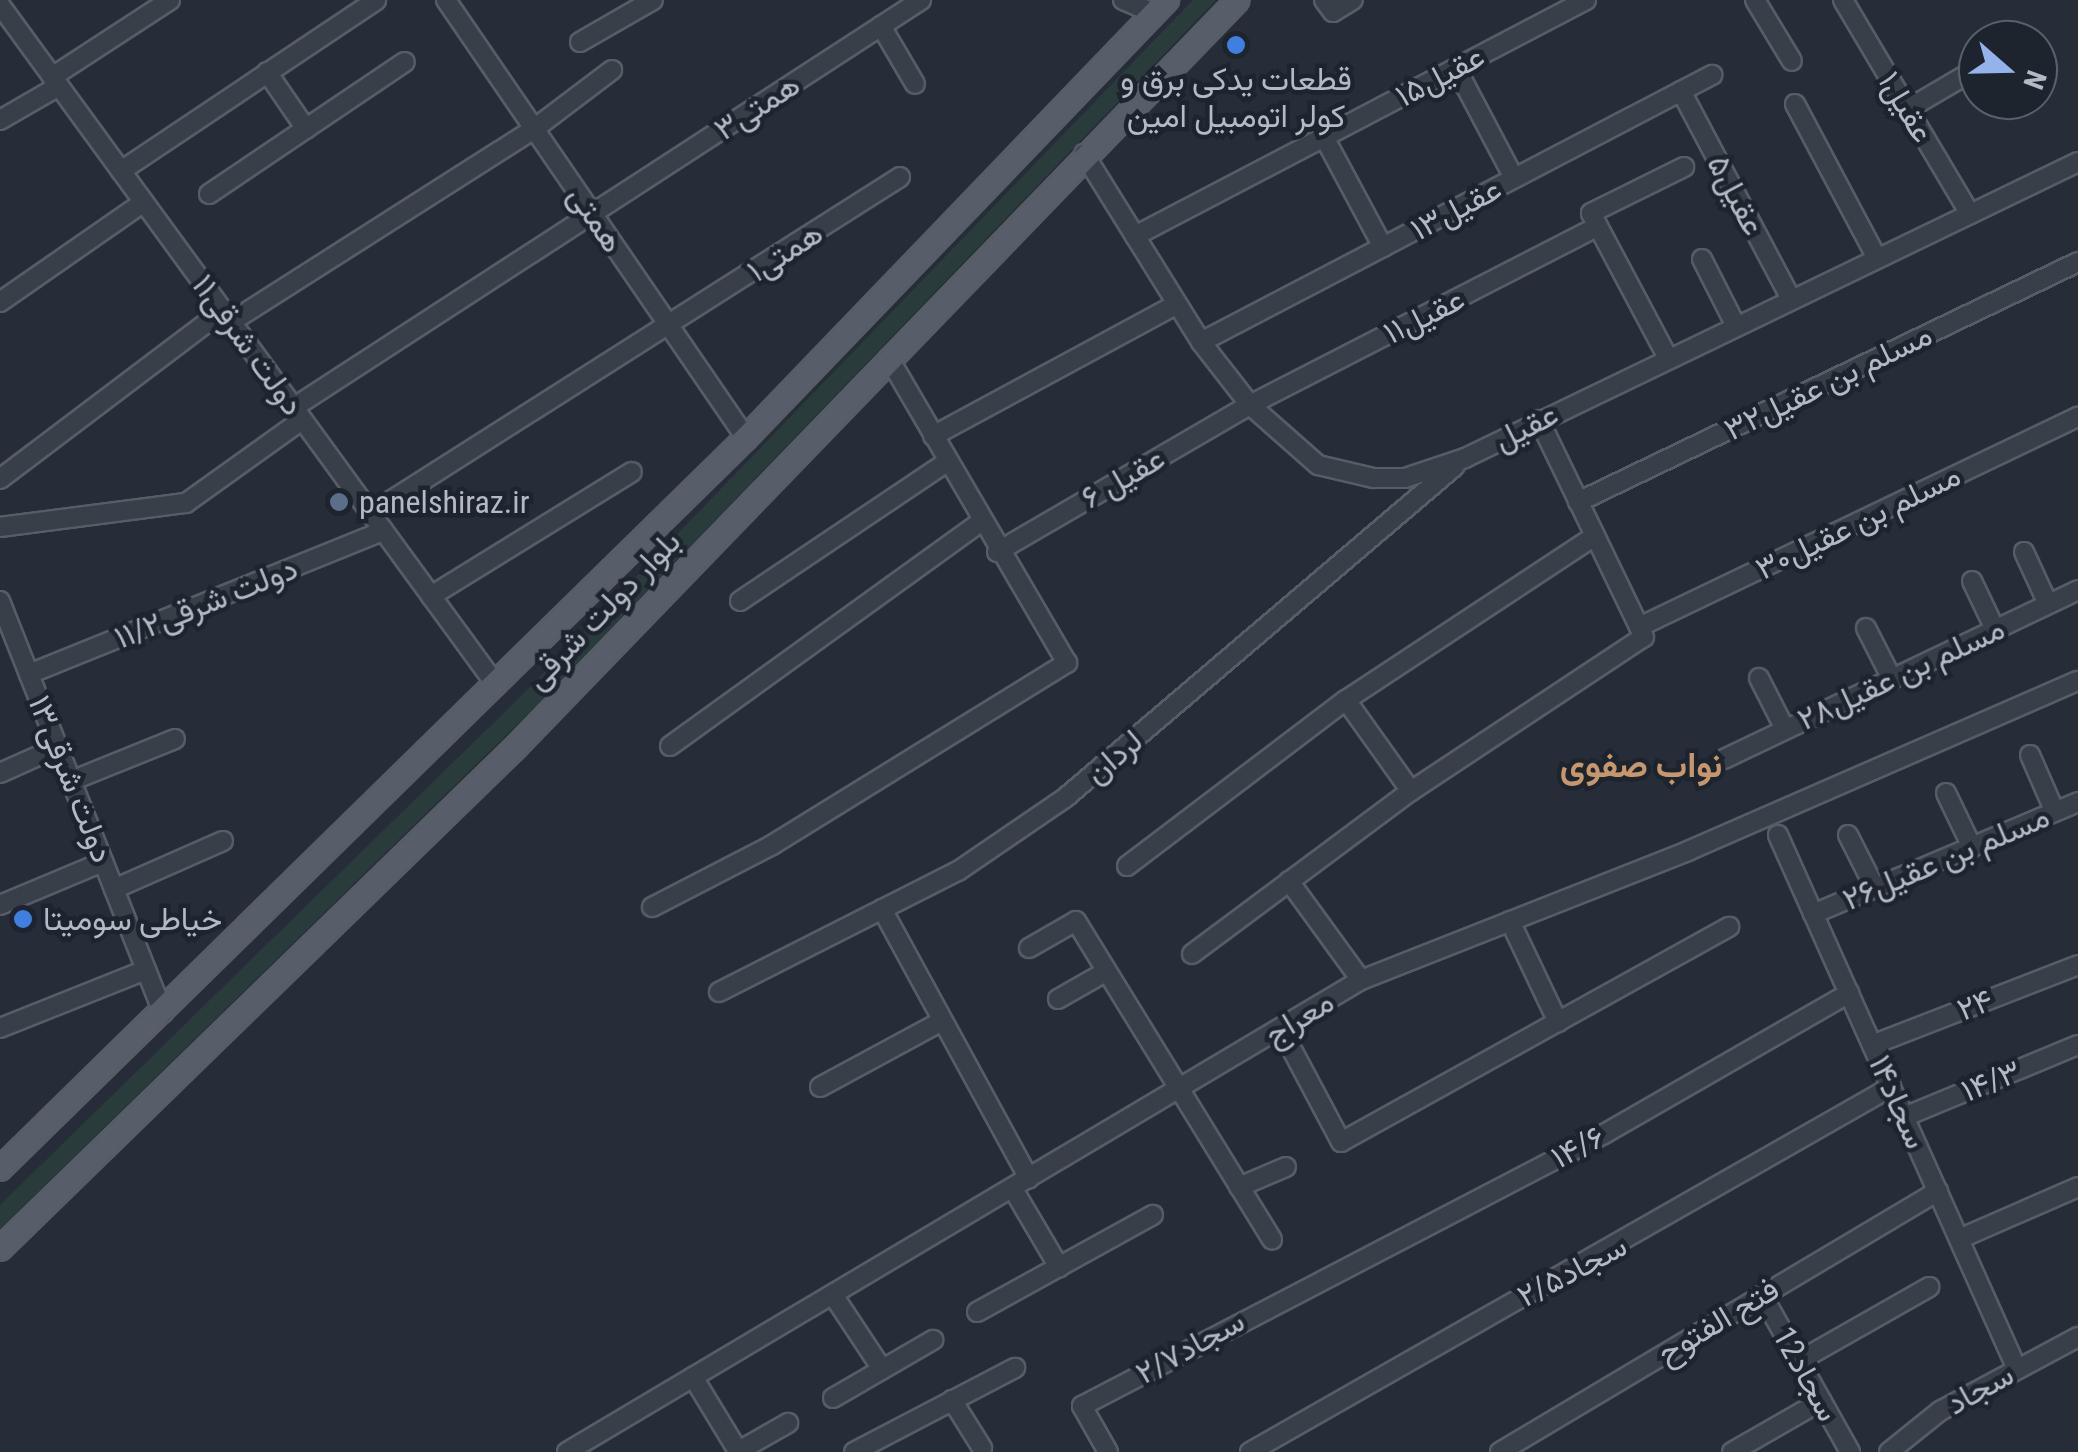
<!DOCTYPE html>
<html>
<head>
<meta charset="utf-8">
<style>
  body { margin:0 }
  #map { position:relative; width:2078px; height:1452px; overflow:hidden; background:#262d39; font-family:"Roboto Condensed",Vazirmatn,sans-serif }
  div>[style] { position:absolute }
  [style*='--x'] { left:calc(var(--x)*1px); top:calc(var(--y)*1px); width:calc(var(--w)*1px); rotate:calc(var(--a)*1deg) }
  .green>* { inset:0; background:#2a3b3c }
  .roads { filter:drop-shadow(2px 0 #575d67) drop-shadow(-2px 0 #575d67) drop-shadow(0 2px #575d67) drop-shadow(0 -2px #575d67) }
  .minor>* { height:18px; margin:-9px; padding:0 9px; transform-origin:9px; border-radius:9px; background:#393f49 }
  .major>* { height:22px; margin:-11px; padding:0 11px; transform-origin:11px; border-radius:11px; background:#575e69 }
  .dots>* { width:28px; height:28px; translate:-50% -50%; box-sizing:border-box; border:5px solid #1e242e; border-radius:50% }
  span { translate:-50% -50%; white-space:nowrap; text-align:center; line-height:1.15; -webkit-text-stroke:9px #1e242e; paint-order:stroke }
  .street-label { font-size:32px; color:#b4bac5 }
  .poi-label { font-size:32px; color:#b4bac5 }
  .left { translate:0 -50%; text-align:left }
  .neighbourhood-label { font-size:35px; color:#c6966e; font-weight:700 }
  .north { position:absolute; left:1958px; top:20px; width:100px; height:100px; box-sizing:border-box; background:#1e242e; border:2px solid #5a606a; border-radius:50%; rotate:110deg; font-size:28px; font-weight:700; line-height:40px; text-align:center; color:#b4bac5 }
  .north::after { content:''; display:block; margin:auto; width:35px; height:45px; background:#94b3ea; clip-path:polygon(50% 0,100% 100%,50% 72%,0 100%) }
</style>
</head>
<body>
<div id="map">
  <div class="green">
    <div style="clip-path:polygon(1193px 0,1216px 0,538px 704px,0 1229px,0 1205px,520px 697px)"></div>
  </div>
  <div class="roads">
    <div class="minor">
      <div style="--x:446;--y:0;--w:531;--a:55.59"></div>
      <div style="--x:1123;--y:0;--w:33;--a:23"></div>
      <div style="--x:1324;--y:0;--w:15;--a:53"></div>
      <div style="--x:1333;--y:12;--w:23;--a:-31"></div>
      <div style="--x:1755;--y:0;--w:71;--a:58.8"></div>
      <div style="--x:1843;--y:0;--w:249;--a:59.3"></div>
      <div style="--x:0;--y:5;--w:842;--a:53.89"></div>
      <div style="--x:881;--y:26;--w:67;--a:59.6"></div>
      <div style="--x:580;--y:42;--w:84;--a:-29.9"></div>
      <div style="--x:1456;--y:68;--w:124;--a:62.2"></div>
      <div style="--x:267;--y:72;--w:69;--a:55.6"></div>
      <div style="--x:52;--y:77;--w:141;--a:-33.1"></div>
      <div style="--x:1681;--y:91;--w:235;--a:62.1"></div>
      <div style="--x:1795;--y:104;--w:174;--a:62"></div>
      <div style="--x:1908;--y:109;--w:81;--a:-30.4"></div>
      <div style="--x:0;--y:120;--w:68;--a:-30"></div>
      <div style="--x:1324;--y:137;--w:125;--a:61.8"></div>
      <div style="--x:1084;--y:154;--w:221;--a:58.1"></div>
      <div style="--x:1201;--y:342;--w:80;--a:52.1"></div>
      <div style="--x:1250;--y:405;--w:91;--a:41.4"></div>
      <div style="--x:1318;--y:465;--w:57;--a:13.3"></div>
      <div style="--x:1373;--y:478;--w:32;--a:0"></div>
      <div style="--x:1405;--y:478;--w:63;--a:-18.4"></div>
      <div style="--x:1465;--y:458;--w:681;--a:-25.77"></div>
      <div style="--x:121;--y:171;--w:307;--a:-33.8"></div>
      <div style="--x:209;--y:194;--w:236;--a:-34"></div>
      <div style="--x:1135;--y:236;--w:509;--a:-27.62"></div>
      <div style="--x:1702;--y:259;--w:75;--a:63.1"></div>
      <div style="--x:0;--y:302;--w:175;--a:-34.8"></div>
      <div style="--x:231;--y:322;--w:359;--a:-32.5"></div>
      <div style="--x:534;--y:129;--w:98;--a:-37.1"></div>
      <div style="--x:1201;--y:342;--w:577;--a:-27.59"></div>
      <div style="--x:1668;--y:358;--w:164;--a:-118"></div>
      <div style="--x:1591;--y:213;--w:104;--a:-26.3"></div>
      <div style="--x:293;--y:408;--w:749;--a:-33.01"></div>
      <div style="--x:933;--y:436;--w:277;--a:-28.4"></div>
      <div style="--x:0;--y:479;--w:278;--a:-37.1"></div>
      <div style="--x:1578;--y:502;--w:555;--a:-25.64"></div>
      <div style="--x:370;--y:514;--w:628;--a:-32.45"></div>
      <div style="--x:0;--y:527;--w:188;--a:-7.4"></div>
      <div style="--x:186;--y:503;--w:143;--a:-35.6"></div>
      <div style="--x:997;--y:552;--w:293;--a:-30.2"></div>
      <div style="--x:1250;--y:405;--w:391;--a:-27.2"></div>
      <div style="--x:2024;--y:552;--w:57;--a:65.2"></div>
      <div style="--x:1972;--y:581;--w:53;--a:64.4"></div>
      <div style="--x:431;--y:596;--w:236;--a:-31.7"></div>
      <div style="--x:0;--y:601;--w:443;--a:68.4"></div>
      <div style="--x:740;--y:601;--w:249;--a:-33.9"></div>
      <div style="--x:1639;--y:627;--w:487;--a:-25.6"></div>
      <div style="--x:1866;--y:628;--w:57;--a:63"></div>
      <div style="--x:29;--y:674;--w:382;--a:-22"></div>
      <div style="--x:1759;--y:678;--w:57;--a:63"></div>
      <div style="--x:1346;--y:700;--w:112;--a:54.5"></div>
      <div style="--x:670;--y:746;--w:383;--a:-35.8"></div>
      <div style="--x:2030;--y:755;--w:62;--a:66.3"></div>
      <div style="--x:1724;--y:759;--w:392;--a:-25.5"></div>
      <div style="--x:0;--y:773;--w:64;--a:-24.1"></div>
      <div style="--x:71;--y:781;--w:112;--a:-22"></div>
      <div style="--x:1946;--y:793;--w:60;--a:64.3"></div>
      <div style="--x:1778;--y:835;--w:585;--a:65.89"></div>
      <div style="--x:1848;--y:835;--w:59;--a:63"></div>
      <div style="--x:1127;--y:866;--w:275;--a:-37.2"></div>
      <div style="--x:1346;--y:700;--w:298;--a:-33.4"></div>
      <div style="--x:1289;--y:881;--w:122;--a:54"></div>
      <div style="--x:114;--y:889;--w:119;--a:-23.8"></div>
      <div style="--x:0;--y:905;--w:112;--a:-22.7"></div>
      <div style="--x:652;--y:907;--w:135;--a:-27.3"></div>
      <div style="--x:772;--y:845;--w:347;--a:-31.7"></div>
      <div style="--x:1067;--y:663;--w:353;--a:-120.3"></div>
      <div style="--x:882;--y:909;--w:307;--a:61.4"></div>
      <div style="--x:1813;--y:914;--w:288;--a:-22.9"></div>
      <div style="--x:1510;--y:921;--w:112;--a:64.6"></div>
      <div style="--x:1029;--y:948;--w:54;--a:-29.9"></div>
      <div style="--x:1076;--y:921;--w:374;--a:58.4"></div>
      <div style="--x:1192;--y:954;--w:273;--a:-36.7"></div>
      <div style="--x:1411;--y:791;--w:279;--a:-33.5"></div>
      <div style="--x:1644;--y:637;--w:241;--a:-115.8"></div>
      <div style="--x:719;--y:992;--w:268;--a:-26.9"></div>
      <div style="--x:958;--y:871;--w:130;--a:-34.3"></div>
      <div style="--x:1065;--y:798;--w:512;--a:-40.41"></div>
      <div style="--x:1058;--y:999;--w:56;--a:-29.7"></div>
      <div style="--x:0;--y:1028;--w:157;--a:-21.7"></div>
      <div style="--x:1281;--y:1029;--w:128;--a:62"></div>
      <div style="--x:1341;--y:1142;--w:444;--a:-29"></div>
      <div style="--x:1872;--y:1045;--w:221;--a:-21.2"></div>
      <div style="--x:820;--y:1087;--w:139;--a:-28.4"></div>
      <div style="--x:1904;--y:1117;--w:188;--a:-22.5"></div>
      <div style="--x:1239;--y:1187;--w:51;--a:-23.1"></div>
      <div style="--x:1013;--y:1189;--w:91;--a:59.5"></div>
      <div style="--x:1959;--y:1239;--w:130;--a:-23.6"></div>
      <div style="--x:833;--y:1295;--w:89;--a:56.5"></div>
      <div style="--x:1762;--y:1295;--w:180;--a:60.7"></div>
      <div style="--x:977;--y:1312;--w:201;--a:-28.9"></div>
      <div style="--x:1799;--y:1361;--w:150;--a:-29.6"></div>
      <div style="--x:693;--y:1377;--w:87;--a:58.7"></div>
      <div style="--x:833;--y:1398;--w:116;--a:-30.1"></div>
      <div style="--x:952;--y:1400;--w:57;--a:58"></div>
      <div style="--x:567;--y:1452;--w:924;--a:-30.73"></div>
      <div style="--x:1361;--y:980;--w:352;--a:-21.5"></div>
      <div style="--x:1688;--y:851;--w:425;--a:-23.6"></div>
      <div style="--x:737;--y:1452;--w:59;--a:-29.6"></div>
      <div style="--x:854;--y:1452;--w:182;--a:-27.6"></div>
      <div style="--x:1108;--y:1452;--w:53;--a:-119.5"></div>
      <div style="--x:1082;--y:1406;--w:589;--a:-27.52"></div>
      <div style="--x:1604;--y:1134;--w:283;--a:-29.9"></div>
      <div style="--x:1250;--y:1452;--w:738;--a:-29.66"></div>
      <div style="--x:1500;--y:1452;--w:510;--a:-30.79"></div>
      <div style="--x:1732;--y:1452;--w:103;--a:-29.8"></div>
      <div style="--x:1889;--y:1452;--w:65;--a:-38.8"></div>
      <div style="--x:1940;--y:1411;--w:157;--a:-28.2"></div>
    </div>
    <div class="major">
      <div style="--x:0;--y:1169;--w:1044;--a:-44.42"></div>
      <div style="--x:746;--y:438;--w:608;--a:-46.13"></div>
      <div style="--x:0;--y:1249;--w:721;--a:-44.21"></div>
      <div style="--x:517;--y:746;--w:1037;--a:-45.98"></div>
    </div>
  </div>
  <div class="dots">
    <div style="left:1236px;top:45px;background:#3f7fe0"></div>
    <div style="left:339px;top:502px;background:#5c6f8a"></div>
    <div style="left:23px;top:919px;background:#3f7fe0"></div>
  </div>
  <div class="street-label">
    <span style="left:1440px;top:76px;rotate:-28deg">عقیل۱۵</span>
    <span style="left:757px;top:107px;rotate:-33deg">۳همتی</span>
    <span style="left:1906px;top:107px;rotate:59deg">عقیل۱</span>
    <span style="left:1736px;top:195px;rotate:62deg">عقیل۵</span>
    <span style="left:1456px;top:209px;rotate:-28deg">عقیل۱۳</span>
    <span style="left:596px;top:219px;rotate:56deg">همتی</span>
    <span style="left:785px;top:252px;rotate:-33deg">۱همتی</span>
    <span style="left:1424px;top:316px;rotate:-27deg">عقیل۱۱</span>
    <span style="left:248px;top:345px;rotate:54deg">۱۱دولت شرقی</span>
    <span style="left:1828px;top:382px;rotate:-26deg">مسلم بن عقیل۳۲</span>
    <span style="left:1526px;top:427px;rotate:-27deg">عقیل</span>
    <span style="left:1123px;top:478px;rotate:-30deg">عقیل ۶</span>
    <span style="left:1858px;top:522px;rotate:-26deg">مسلم بن عقیل۳۰</span>
    <span style="left:206px;top:603px;rotate:-22deg">۱۱/۲دولت شرقی</span>
    <span style="left:603px;top:610px;rotate:-46deg">بلوار دولت شرقی</span>
    <span style="left:1901px;top:674px;rotate:-25deg">مسلم بن عقیل۲۸</span>
    <span style="left:1114px;top:757px;rotate:-40deg">لردان</span>
    <span style="left:71px;top:779px;rotate:68deg">۱۳دولت شرقی</span>
    <span style="left:1946px;top:858px;rotate:-23deg">مسلم بن عقیل۲۶</span>
    <span style="left:1975px;top:1005px;rotate:-21deg">۲۴</span>
    <span style="left:1299px;top:1018px;rotate:-31deg">معراج</span>
    <span style="left:1991px;top:1081px;rotate:-22deg">۱۴/۳</span>
    <span style="left:1898px;top:1102px;rotate:66deg">۱۴سجاد</span>
    <span style="left:1578px;top:1147px;rotate:-28deg">۱۴/۶</span>
    <span style="left:1572px;top:1271px;rotate:-28deg">۲/۵سجاد</span>
    <span style="left:1718px;top:1321px;rotate:-31deg">فتح الفتوح</span>
    <span style="left:1190px;top:1347px;rotate:-29deg">سجاد۲/۷</span>
    <span style="left:1806px;top:1374px;rotate:61deg">12سجاد</span>
    <span style="left:1980px;top:1389px;rotate:-29deg">سجاد</span>
  </div>
  <div class="poi-label">
    <span style="left:1236px;top:98px">قطعات یدکی برق و<br>کولر اتومبیل امین</span>
    <span class="left" style="left:359px;top:502px">panelshiraz.ir</span>
    <span class="left" style="left:43px;top:919px">خیاطی سومیتا</span>
  </div>
  <div class="neighbourhood-label">
    <span style="left:1641px;top:766px">نواب صفوی</span>
  </div>
  <div class="north">N</div>
</div>
</body>
</html>
